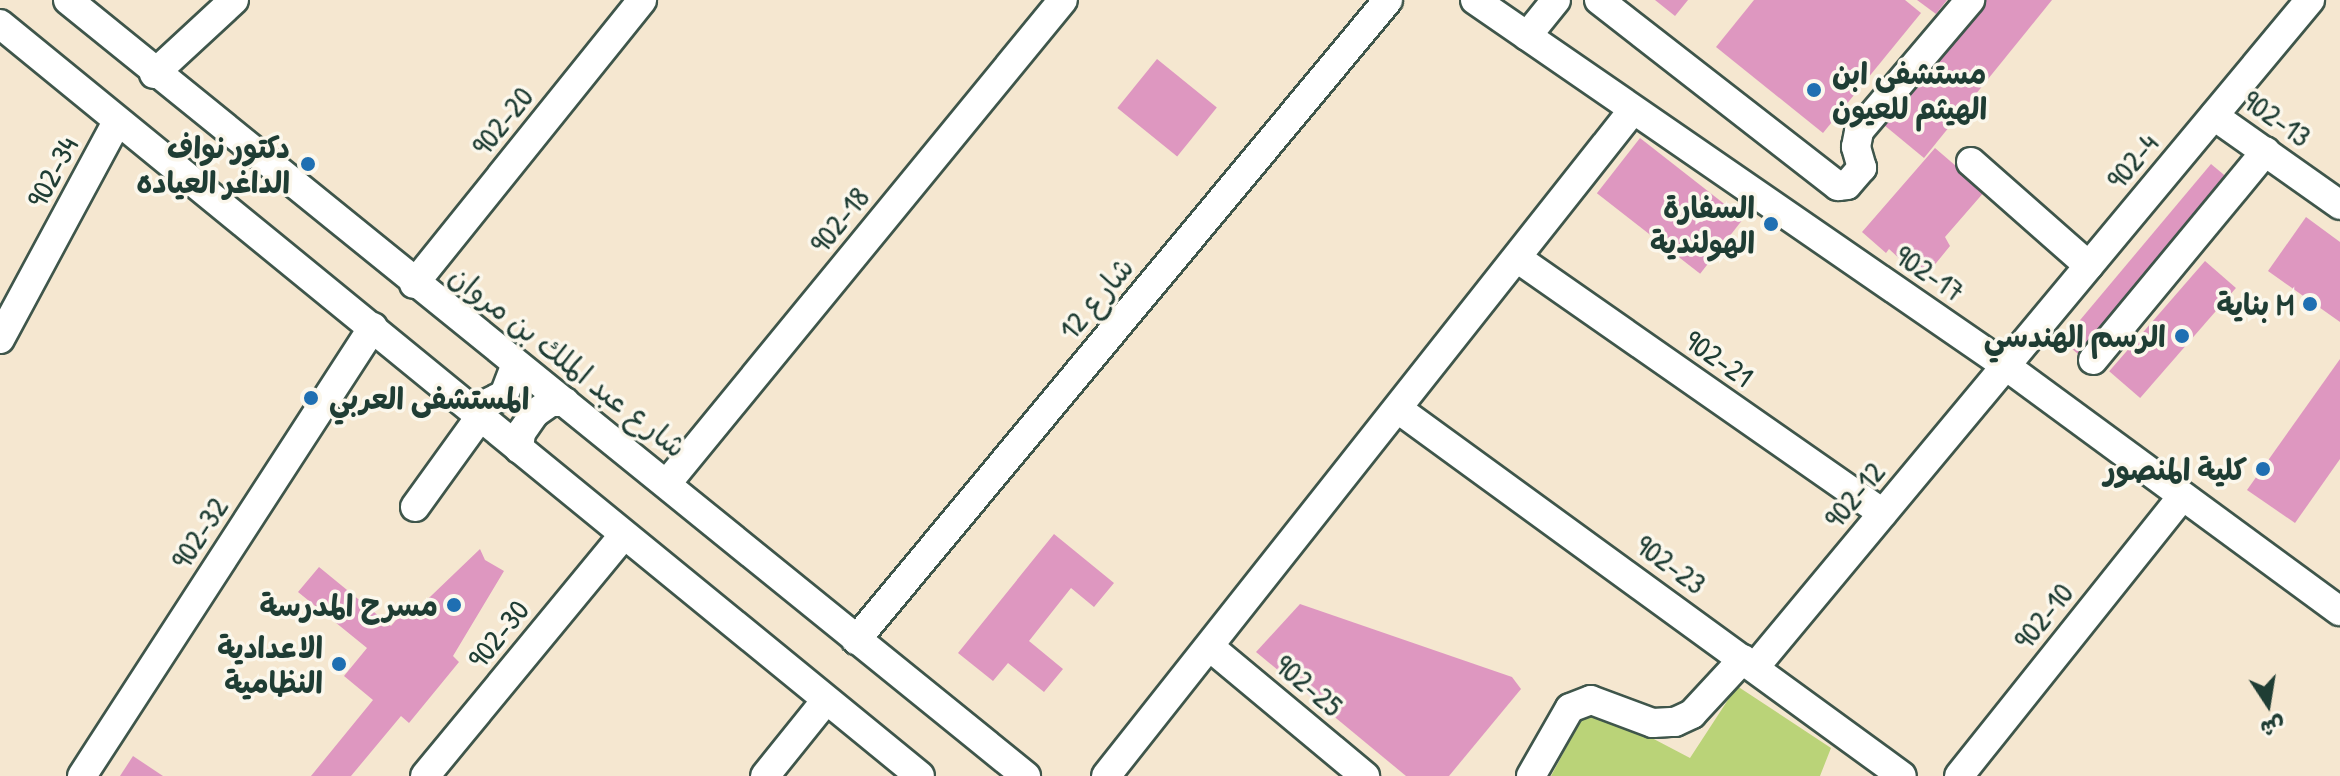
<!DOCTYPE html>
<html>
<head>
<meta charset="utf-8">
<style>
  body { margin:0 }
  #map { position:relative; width:2340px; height:776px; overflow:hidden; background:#f5e7d0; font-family:"Patrick Hand","Playpen Sans Arabic",sans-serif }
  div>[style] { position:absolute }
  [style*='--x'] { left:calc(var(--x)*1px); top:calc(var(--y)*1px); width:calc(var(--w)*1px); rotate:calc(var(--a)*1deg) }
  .green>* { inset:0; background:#bad378 }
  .building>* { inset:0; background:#de97c0; transform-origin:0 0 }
  .roads { filter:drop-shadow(2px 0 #3f564b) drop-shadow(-2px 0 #3f564b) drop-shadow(0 2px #3f564b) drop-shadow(0 -2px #3f564b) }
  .minor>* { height:28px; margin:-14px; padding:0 14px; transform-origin:14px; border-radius:14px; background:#fff }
  .dots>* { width:22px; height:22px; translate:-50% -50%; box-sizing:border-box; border:4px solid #fbf7ec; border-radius:50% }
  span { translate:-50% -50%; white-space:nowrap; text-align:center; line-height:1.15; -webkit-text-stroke:7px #fbf7ec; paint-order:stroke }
  .poi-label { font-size:30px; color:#1f3d34; font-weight:700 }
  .left { translate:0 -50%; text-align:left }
  .right { translate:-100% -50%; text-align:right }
  .street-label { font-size:30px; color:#1f3d34 }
  .north { position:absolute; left:2228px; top:664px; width:80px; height:80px; -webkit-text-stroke:6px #fbf7ec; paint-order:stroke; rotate:168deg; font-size:22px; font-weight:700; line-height:32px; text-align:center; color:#1f3d34 }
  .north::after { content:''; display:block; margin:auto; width:28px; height:36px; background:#1f3d34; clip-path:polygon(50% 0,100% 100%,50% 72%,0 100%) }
</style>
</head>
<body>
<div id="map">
  <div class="green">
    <div style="clip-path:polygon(1737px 686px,1831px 748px,1820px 776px,1551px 776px,1589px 705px,1690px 758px)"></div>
  </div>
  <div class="building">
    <div style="clip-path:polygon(1655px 0,1688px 0,1675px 16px)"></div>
    <div style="clip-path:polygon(1754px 0,1905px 0,1921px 13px,1823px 133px,1716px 47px)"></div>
    <div style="clip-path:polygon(1917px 0,1947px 0,1936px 14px)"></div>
    <div style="clip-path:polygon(1986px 0,2052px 0,1924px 158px,1884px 125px)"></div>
    <div style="left:1157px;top:59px;width:77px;height:63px;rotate:39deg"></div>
    <div style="left:1640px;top:138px;width:131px;height:70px;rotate:38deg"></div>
    <div style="clip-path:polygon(1935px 148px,1985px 191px,1945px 237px,1950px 246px,1928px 273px,1911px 259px,1903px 262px,1889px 249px,1886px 253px,1862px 232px)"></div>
    <div style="left:2211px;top:164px;width:25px;height:231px;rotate:40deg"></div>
    <div style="clip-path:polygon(2306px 217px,2340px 242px,2340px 322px,2268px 271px)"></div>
    <div style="left:2205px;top:261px;width:41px;height:146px;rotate:41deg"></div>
    <div style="clip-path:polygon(2340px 359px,2340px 459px,2295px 523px,2247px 490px)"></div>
    <div style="clip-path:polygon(1054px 534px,1114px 583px,1094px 607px,1071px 588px,1029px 641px,1063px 669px,1044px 692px,1008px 663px,993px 681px,958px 653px)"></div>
    <div style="clip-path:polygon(480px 549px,485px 560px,504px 571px,453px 656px,459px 662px,409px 723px,401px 716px,351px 776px,311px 776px,373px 700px,344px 676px,367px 648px,298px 592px,319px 567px,391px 626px,401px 614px,407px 619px)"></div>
    <div style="clip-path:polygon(1300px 604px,1512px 677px,1521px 689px,1449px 776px,1406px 776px,1256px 652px)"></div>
    <div style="clip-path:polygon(133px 756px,163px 776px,120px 776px)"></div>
  </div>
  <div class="roads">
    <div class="minor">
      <div style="--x:68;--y:0;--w:1233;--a:39.01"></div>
      <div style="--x:1475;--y:0;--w:645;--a:34.58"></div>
      <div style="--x:2006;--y:366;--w:414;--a:36.3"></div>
      <div style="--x:1599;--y:0;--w:303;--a:37.9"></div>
      <div style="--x:1838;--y:186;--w:9;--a:-6"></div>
      <div style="--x:1847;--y:185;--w:23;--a:-49"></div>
      <div style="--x:1862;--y:168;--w:22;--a:-106"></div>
      <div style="--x:1856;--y:147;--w:16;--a:-79"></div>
      <div style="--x:1859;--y:131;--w:172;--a:-49.7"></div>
      <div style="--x:0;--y:24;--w:1188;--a:39.26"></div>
      <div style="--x:1527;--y:36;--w:46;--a:-51.1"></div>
      <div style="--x:154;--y:74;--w:109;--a:-42.8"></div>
      <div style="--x:2214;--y:116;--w:154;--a:35.2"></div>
      <div style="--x:1971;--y:162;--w:157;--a:41.4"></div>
      <div style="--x:1517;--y:258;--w:446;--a:34.9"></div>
      <div style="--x:414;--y:284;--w:364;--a:-51.2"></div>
      <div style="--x:0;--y:339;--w:247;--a:-61.7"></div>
      <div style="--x:2093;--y:360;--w:271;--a:-50.4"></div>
      <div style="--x:1398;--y:409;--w:623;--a:36.06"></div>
      <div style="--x:473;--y:410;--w:34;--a:-26"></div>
      <div style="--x:504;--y:395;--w:33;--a:-69"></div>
      <div style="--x:519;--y:449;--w:16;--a:-83"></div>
      <div style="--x:521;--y:433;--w:24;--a:-55"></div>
      <div style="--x:535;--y:413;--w:19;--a:-35"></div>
      <div style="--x:551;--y:402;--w:14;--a:0"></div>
      <div style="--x:668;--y:482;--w:623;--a:-50.67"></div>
      <div style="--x:415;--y:507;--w:111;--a:-54.2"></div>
      <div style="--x:856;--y:640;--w:832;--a:-50.26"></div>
      <div style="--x:1210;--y:647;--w:202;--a:39.8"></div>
      <div style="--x:1755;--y:667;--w:868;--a:-50.24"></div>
      <div style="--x:82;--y:776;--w:535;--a:-57.05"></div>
      <div style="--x:425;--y:776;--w:311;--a:-50.5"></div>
      <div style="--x:765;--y:776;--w:97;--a:-51.2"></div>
      <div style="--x:1106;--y:776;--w:849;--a:-51.65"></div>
      <div style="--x:1531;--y:776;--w:78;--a:-60.2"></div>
      <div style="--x:1570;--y:708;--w:22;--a:-21"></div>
      <div style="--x:1591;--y:700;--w:66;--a:20.4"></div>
      <div style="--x:1653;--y:723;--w:22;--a:-3"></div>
      <div style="--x:1675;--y:722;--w:19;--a:-25"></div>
      <div style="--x:1692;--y:714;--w:75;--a:-47.2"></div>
      <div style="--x:1959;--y:776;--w:356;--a:-51.4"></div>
    </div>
  </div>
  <div class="dots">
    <div style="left:1814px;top:90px;background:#1f6fb2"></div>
    <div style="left:308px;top:164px;background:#1f6fb2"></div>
    <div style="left:1771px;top:224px;background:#1f6fb2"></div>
    <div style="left:2310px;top:304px;background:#1f6fb2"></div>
    <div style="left:2182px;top:336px;background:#1f6fb2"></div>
    <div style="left:311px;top:398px;background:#1f6fb2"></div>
    <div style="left:2263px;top:469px;background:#1f6fb2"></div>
    <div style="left:454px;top:605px;background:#1f6fb2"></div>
    <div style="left:339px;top:664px;background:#1f6fb2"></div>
  </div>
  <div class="poi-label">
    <span class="left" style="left:1832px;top:90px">مستشفى ابن<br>الهيثم للعيون</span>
    <span class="right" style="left:290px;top:164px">دكتور نواف<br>الداغر العياده</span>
    <span class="right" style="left:1755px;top:224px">السفارة<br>الهولندية</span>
    <span class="right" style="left:2294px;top:304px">بناية M</span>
    <span class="right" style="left:2166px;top:336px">الرسم الهندسي</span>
    <span class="left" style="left:329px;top:398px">المستشفى العربي</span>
    <span class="right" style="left:2247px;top:469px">كلية المنصور</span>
    <span class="right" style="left:438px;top:605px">مسرح المدرسة</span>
    <span class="right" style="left:323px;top:664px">الاعدادية<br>النظامية</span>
  </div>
  <div class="street-label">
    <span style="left:2277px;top:118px;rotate:35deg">902-13</span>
    <span style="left:502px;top:121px;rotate:-51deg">902-20</span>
    <span style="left:2132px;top:161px;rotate:-50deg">902-4</span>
    <span style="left:52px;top:172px;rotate:-62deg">902-34</span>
    <span style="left:839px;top:220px;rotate:-51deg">902-18</span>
    <span style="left:1930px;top:273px;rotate:34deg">902-17</span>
    <span style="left:1096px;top:298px;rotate:-50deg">شارع 12</span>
    <span style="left:1719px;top:358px;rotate:35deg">902-21</span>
    <span style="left:568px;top:361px;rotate:38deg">شارع عبد الملك بن مروان</span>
    <span style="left:1854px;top:495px;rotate:-50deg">902-12</span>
    <span style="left:199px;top:533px;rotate:-57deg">902-32</span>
    <span style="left:1671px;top:564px;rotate:36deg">902-23</span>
    <span style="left:2043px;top:616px;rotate:-51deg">902-10</span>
    <span style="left:498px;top:634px;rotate:-51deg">902-30</span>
    <span style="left:1309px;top:685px;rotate:40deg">902-25</span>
  </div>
  <div class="north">ش</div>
</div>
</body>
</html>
